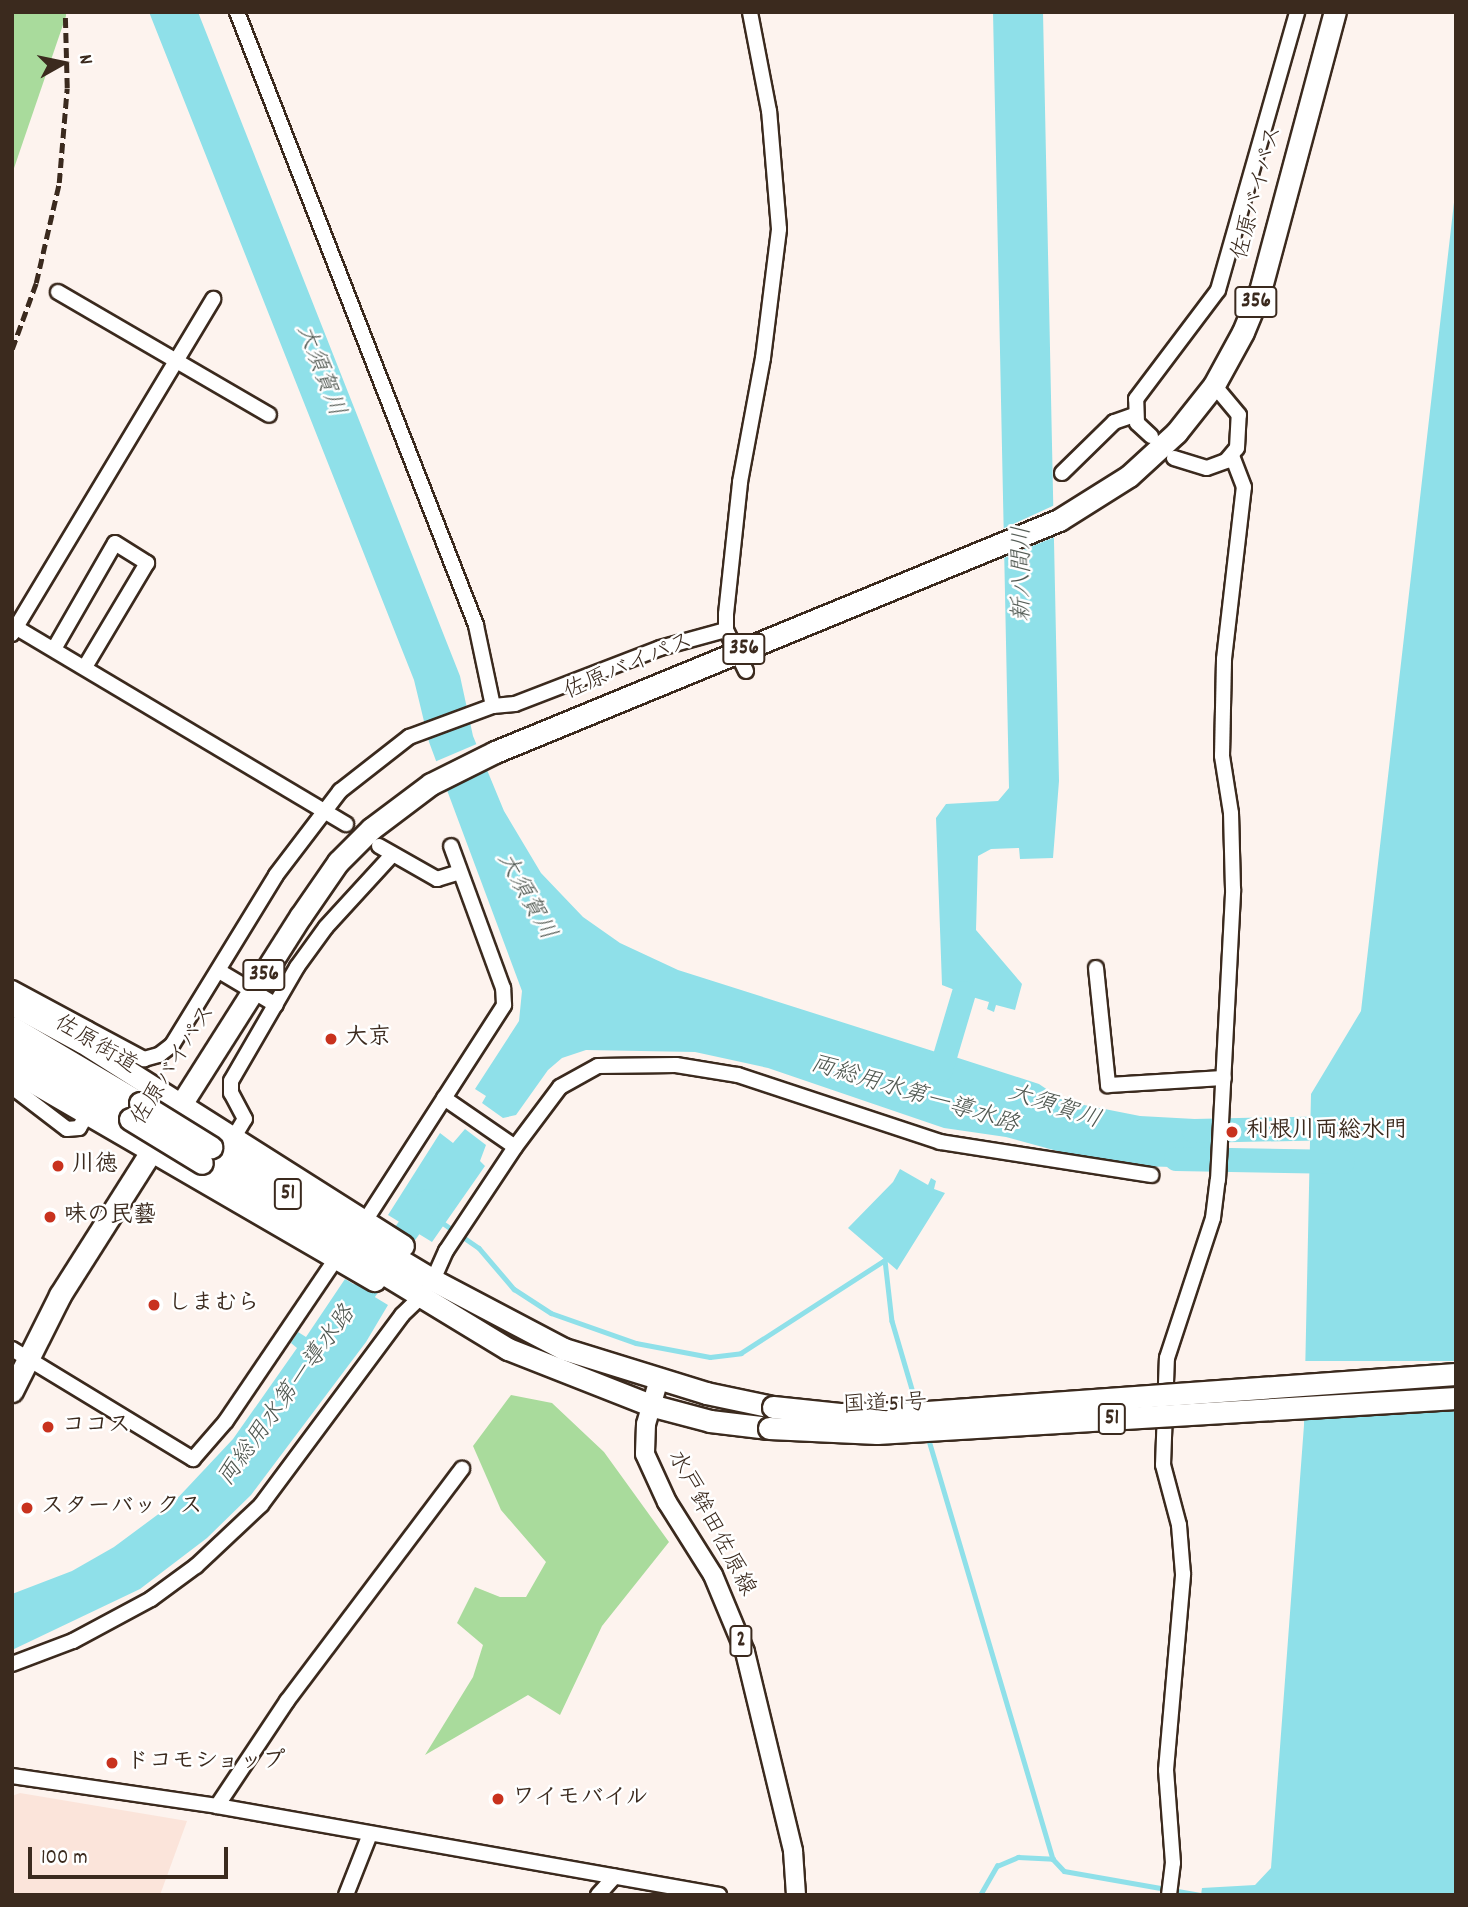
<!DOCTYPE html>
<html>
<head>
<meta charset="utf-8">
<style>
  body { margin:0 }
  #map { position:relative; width:1468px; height:1907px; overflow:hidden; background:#fdf3ee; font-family:Dekko,"Klee One",sans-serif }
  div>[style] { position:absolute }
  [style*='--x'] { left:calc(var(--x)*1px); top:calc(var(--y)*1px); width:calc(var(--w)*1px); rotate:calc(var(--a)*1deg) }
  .built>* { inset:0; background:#fbe4da }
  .green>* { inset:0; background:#a9db9c }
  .water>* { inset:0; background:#8fe0e9 }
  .pier>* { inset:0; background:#fdf3ee; transform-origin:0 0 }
  .stream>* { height:4.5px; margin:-2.25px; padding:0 2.25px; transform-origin:2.25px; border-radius:2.25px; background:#8fe0e9 }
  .river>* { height:24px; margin:-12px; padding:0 12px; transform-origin:12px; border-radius:12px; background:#8fe0e9 }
  .roads { filter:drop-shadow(2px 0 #3b2a1e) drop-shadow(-2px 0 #3b2a1e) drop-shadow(0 2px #3b2a1e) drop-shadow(0 -2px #3b2a1e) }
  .minor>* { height:14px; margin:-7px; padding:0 7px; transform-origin:7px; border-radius:7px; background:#fff }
  .major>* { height:18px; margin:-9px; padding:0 9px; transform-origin:9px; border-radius:9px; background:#fff }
  .highway>* { height:21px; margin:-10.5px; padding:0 10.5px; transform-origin:10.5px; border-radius:10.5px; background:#fff }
  .rail>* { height:4.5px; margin-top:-2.25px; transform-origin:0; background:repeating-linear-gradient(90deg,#3b2a1e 0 10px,transparent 0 15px) }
  .bridges { filter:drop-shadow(2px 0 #3b2a1e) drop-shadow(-2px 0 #3b2a1e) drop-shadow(0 2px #3b2a1e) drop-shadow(0 -2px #3b2a1e) }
  .highway-bridge>* { height:21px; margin:-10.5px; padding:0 10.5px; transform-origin:10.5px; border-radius:10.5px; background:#fff }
  .dots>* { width:19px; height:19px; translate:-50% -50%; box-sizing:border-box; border:4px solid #fff; border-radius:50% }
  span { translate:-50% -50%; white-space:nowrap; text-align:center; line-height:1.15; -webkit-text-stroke:5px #fff; paint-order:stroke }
  .shield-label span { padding:2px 5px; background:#fff; border:2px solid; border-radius:5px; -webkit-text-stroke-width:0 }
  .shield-label { font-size:21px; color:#3b2a1e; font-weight:700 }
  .street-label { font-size:23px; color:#3b2a1e }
  .poi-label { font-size:23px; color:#3b2a1e; font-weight:700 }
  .left { translate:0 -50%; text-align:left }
  .water-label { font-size:24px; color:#505851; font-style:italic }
  .frame { position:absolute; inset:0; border:14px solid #3b2a1e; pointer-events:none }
  .north { position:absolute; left:28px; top:28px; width:70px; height:70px; -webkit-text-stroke:5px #fff; paint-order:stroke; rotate:81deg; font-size:19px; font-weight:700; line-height:28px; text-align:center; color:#3b2a1e }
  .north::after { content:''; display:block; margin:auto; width:24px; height:32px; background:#3b2a1e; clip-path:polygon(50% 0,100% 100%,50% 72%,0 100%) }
  .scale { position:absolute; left:28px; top:1847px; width:200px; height:32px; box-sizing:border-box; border:4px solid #3b2a1e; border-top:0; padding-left:9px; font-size:21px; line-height:24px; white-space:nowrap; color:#3b2a1e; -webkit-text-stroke:5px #fff; paint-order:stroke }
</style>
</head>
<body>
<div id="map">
  <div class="built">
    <div style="clip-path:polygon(20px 1793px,187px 1821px,160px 1895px,12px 1895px,12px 1796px)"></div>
  </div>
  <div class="green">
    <div style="clip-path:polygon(12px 12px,66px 12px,66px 16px,12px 174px)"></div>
    <div style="clip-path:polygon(511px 1395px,552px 1403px,604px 1452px,669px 1542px,602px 1626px,560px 1715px,528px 1695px,425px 1755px,473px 1677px,483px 1645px,457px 1623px,475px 1587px,500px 1597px,526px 1597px,546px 1562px,501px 1510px,473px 1446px)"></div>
  </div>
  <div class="water">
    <div style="clip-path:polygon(149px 12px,198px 12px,460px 676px,473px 736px,504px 811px,541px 873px,583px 917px,620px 943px,678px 970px,939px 1053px,941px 1048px,952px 1051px,952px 1056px,1039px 1084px,1064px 1101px,1140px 1116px,1213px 1120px,1210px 1168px,1135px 1166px,1072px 1155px,1006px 1137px,944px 1128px,768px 1068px,695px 1052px,586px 1050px,562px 1058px,548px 1070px,516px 1115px,503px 1118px,482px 1103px,486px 1096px,475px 1089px,519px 1021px,522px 991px,429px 742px,414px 680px)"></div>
    <div style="clip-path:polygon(993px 12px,1043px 12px,1059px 781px,1053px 858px,1020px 859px,1019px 848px,991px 849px,978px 856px,976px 930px,1022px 984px,1015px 1010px,996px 1005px,994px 1012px,987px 1009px,989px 1002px,969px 996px,960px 1025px,950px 1022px,960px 992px,942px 985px,936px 818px,946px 804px,998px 801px,1009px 788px)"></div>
    <div style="clip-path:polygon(1456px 185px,1456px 1895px,1201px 1895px,1202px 1888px,1255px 1885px,1271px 1868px,1304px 1425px,1311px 1094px,1361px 1011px)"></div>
    <div style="clip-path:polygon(465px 1129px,486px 1145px,480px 1161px,485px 1166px,432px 1242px,388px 1215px,440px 1133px,453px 1143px)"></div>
    <div style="clip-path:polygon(900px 1169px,928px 1185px,931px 1178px,936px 1181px,934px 1189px,945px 1193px,897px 1270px,848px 1228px,893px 1182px)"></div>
    <div style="clip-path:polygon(345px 1279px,388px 1305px,366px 1342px,251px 1495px,207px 1538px,140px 1589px,12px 1650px,12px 1594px,72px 1571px,114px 1547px,172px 1504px,233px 1439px,297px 1348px,291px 1343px,298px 1332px,306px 1337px)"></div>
  </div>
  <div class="pier">
    <div style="clip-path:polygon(1057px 504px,1057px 536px,1001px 559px,1000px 530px)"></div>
    <div style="left:479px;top:743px;width:28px;height:51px;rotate:67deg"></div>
    <div style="left:1456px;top:1361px;width:50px;height:155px;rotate:90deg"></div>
  </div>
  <div class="stream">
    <div style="--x:440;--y:1221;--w:47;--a:34.7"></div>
    <div style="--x:479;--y:1248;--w:54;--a:49.5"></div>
    <div style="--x:514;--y:1289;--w:44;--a:33"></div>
    <div style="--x:551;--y:1313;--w:90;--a:19.4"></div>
    <div style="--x:636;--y:1343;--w:75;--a:10.7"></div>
    <div style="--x:710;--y:1357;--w:31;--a:-7"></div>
    <div style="--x:741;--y:1353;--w:171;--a:-32.9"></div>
    <div style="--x:885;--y:1260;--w:61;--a:83.5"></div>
    <div style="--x:892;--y:1321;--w:89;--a:73.6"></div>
    <div style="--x:928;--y:1437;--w:440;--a:73.5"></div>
    <div style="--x:1053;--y:1859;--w:16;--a:47"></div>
    <div style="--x:1064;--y:1871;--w:138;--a:10"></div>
    <div style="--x:980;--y:1895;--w:34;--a:-60"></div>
    <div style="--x:997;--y:1866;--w:23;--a:-23"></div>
    <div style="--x:1018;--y:1857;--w:35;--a:3"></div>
  </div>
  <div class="river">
    <div style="--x:941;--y:1070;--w:80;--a:-73.4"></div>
    <div style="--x:1194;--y:1131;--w:149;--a:-1.2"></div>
    <div style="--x:1176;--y:1159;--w:167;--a:1"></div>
    <div style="--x:346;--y:1317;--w:142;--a:-54.7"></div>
  </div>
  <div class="roads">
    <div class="minor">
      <div style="--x:58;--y:292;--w:244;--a:30.2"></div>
      <div style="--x:1151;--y:436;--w:19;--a:-137"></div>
      <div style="--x:1137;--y:423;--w:24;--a:-92"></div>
      <div style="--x:1136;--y:399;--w:136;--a:-53"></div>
      <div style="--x:1218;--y:290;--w:289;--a:-74.1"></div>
      <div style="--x:1174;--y:458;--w:34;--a:17"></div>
      <div style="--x:1207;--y:468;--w:20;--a:-20"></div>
      <div style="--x:1226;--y:461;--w:17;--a:-50"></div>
      <div style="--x:1237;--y:448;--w:33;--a:-87"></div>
      <div style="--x:1239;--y:415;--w:39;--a:-130"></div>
      <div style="--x:1062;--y:473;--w:73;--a:-44.4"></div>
      <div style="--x:1114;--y:422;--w:21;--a:-19"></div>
      <div style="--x:12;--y:625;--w:389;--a:30.8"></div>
      <div style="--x:12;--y:634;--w:391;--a:-59"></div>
      <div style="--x:54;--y:649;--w:122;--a:-60.1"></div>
      <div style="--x:115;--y:543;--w:38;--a:32"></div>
      <div style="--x:147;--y:563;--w:121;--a:120.8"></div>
      <div style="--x:746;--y:671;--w:46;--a:-116"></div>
      <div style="--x:726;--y:630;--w:16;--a:-90"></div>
      <div style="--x:726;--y:614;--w:133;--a:-83.9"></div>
      <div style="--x:740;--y:482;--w:126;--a:-79.5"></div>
      <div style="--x:763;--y:358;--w:130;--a:-82.9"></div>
      <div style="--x:779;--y:229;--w:118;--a:-94.8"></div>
      <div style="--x:769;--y:111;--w:101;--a:-100.9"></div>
      <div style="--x:493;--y:706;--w:22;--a:-5"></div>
      <div style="--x:515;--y:704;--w:155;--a:-21.1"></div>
      <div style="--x:660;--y:648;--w:68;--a:-15.3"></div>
      <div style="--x:379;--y:846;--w:67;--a:29.6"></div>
      <div style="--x:437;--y:879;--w:24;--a:-17"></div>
      <div style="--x:1096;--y:968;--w:118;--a:84.1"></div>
      <div style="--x:1108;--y:1085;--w:116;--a:-3.5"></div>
      <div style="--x:219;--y:971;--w:66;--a:30.8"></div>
      <div style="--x:12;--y:988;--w:86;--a:28.3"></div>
      <div style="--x:82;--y:1042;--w:14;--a:-65"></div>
      <div style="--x:88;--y:1029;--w:64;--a:28.2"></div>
      <div style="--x:144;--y:1059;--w:16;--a:-15"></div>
      <div style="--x:159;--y:1055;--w:16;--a:-38"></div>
      <div style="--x:172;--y:1045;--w:199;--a:-58.5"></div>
      <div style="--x:276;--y:875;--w:106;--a:-52.7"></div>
      <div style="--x:340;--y:791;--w:88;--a:-38"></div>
      <div style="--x:409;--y:737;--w:90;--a:-20.3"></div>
      <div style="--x:493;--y:706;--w:83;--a:-101.9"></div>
      <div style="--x:476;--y:625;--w:658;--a:-111.3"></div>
      <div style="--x:12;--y:1087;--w:69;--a:37.4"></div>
      <div style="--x:67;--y:1129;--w:12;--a:-5"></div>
      <div style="--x:79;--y:1128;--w:14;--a:-60"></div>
      <div style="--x:444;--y:1098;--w:86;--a:34.6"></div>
      <div style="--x:234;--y:1137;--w:21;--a:-59"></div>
      <div style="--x:245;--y:1119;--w:30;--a:-118"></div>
      <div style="--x:231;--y:1093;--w:12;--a:-90"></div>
      <div style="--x:231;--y:1081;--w:132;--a:-59.9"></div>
      <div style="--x:297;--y:967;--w:49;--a:-54.1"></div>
      <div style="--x:326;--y:927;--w:98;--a:-47.5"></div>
      <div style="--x:365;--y:1221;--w:257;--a:-57.2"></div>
      <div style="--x:504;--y:1005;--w:17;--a:-93"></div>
      <div style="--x:503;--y:988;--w:151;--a:-110.1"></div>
      <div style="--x:433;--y:1280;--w:32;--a:-66"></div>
      <div style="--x:446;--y:1251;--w:125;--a:-56.4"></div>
      <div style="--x:515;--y:1147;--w:75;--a:-53.1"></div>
      <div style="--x:560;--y:1087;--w:43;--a:-28.9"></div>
      <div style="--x:598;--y:1066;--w:78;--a:-0.7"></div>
      <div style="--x:676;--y:1065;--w:63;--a:9.2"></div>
      <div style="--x:738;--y:1075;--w:213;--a:18.3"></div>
      <div style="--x:940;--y:1142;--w:214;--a:8.9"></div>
      <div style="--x:12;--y:1349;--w:212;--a:31.3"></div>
      <div style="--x:193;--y:1459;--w:50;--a:-49"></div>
      <div style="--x:226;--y:1421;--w:194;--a:-55.9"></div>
      <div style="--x:12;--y:1664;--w:65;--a:-20.7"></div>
      <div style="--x:73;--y:1641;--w:89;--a:-28.3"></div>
      <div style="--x:151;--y:1599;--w:56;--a:-36.3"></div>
      <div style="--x:196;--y:1566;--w:89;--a:-43.2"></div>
      <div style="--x:261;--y:1505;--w:237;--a:-53.4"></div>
      <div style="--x:402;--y:1315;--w:29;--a:-44"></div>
      <div style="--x:12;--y:1776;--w:207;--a:8.3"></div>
      <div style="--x:217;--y:1806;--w:510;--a:10.05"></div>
      <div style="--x:217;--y:1806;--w:126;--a:-56.3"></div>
      <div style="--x:287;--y:1701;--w:291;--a:-53"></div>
      <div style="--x:346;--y:1895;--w:66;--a:-68.5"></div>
      <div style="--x:598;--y:1895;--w:25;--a:-48"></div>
      <div style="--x:1169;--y:1895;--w:32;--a:-83"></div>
      <div style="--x:1173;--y:1863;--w:93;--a:-94.3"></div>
      <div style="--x:1166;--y:1770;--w:197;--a:-85"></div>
      <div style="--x:1183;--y:1574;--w:49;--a:-94.7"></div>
      <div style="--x:1179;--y:1525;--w:62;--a:-104.9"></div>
      <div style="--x:1163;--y:1465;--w:107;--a:-87.9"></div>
      <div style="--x:1167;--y:1358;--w:147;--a:-71.8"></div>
      <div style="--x:1213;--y:1218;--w:38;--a:-83"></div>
      <div style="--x:1218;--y:1180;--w:291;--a:-87"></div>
      <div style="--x:1233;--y:889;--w:76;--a:-91.5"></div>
      <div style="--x:1231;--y:813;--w:58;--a:-99"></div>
      <div style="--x:1222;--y:756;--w:97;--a:-88.8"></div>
      <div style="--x:1224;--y:659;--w:173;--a:-83.4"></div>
      <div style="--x:1244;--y:487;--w:33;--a:-111"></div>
    </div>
    <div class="major">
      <div style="--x:659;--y:1379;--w:47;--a:106.1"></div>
      <div style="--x:646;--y:1424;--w:30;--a:92"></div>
      <div style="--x:645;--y:1454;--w:53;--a:65.4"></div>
      <div style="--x:667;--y:1502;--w:86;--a:57.8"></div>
      <div style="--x:713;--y:1575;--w:83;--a:67.4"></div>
      <div style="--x:745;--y:1652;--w:205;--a:76.4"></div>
      <div style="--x:793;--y:1851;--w:44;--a:86.1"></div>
    </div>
    <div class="highway">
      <div style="--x:12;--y:1004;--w:80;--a:28.5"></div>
      <div style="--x:82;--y:1042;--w:380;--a:32.4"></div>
      <div style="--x:12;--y:1027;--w:149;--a:30.7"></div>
      <div style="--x:12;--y:1048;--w:138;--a:31"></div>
      <div style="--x:12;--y:1070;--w:419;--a:30.1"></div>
      <div style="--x:211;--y:1147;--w:259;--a:30.9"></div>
      <div style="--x:433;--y:1280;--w:148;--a:27.8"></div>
      <div style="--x:564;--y:1349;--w:149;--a:17.2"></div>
      <div style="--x:706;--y:1393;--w:68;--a:11.8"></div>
      <div style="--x:202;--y:1163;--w:358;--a:31.3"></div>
      <div style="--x:508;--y:1349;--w:153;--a:21.5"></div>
      <div style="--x:650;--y:1405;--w:62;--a:14.9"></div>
      <div style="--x:710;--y:1421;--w:59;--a:6.8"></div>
      <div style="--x:12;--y:1391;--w:107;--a:-63.4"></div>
      <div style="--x:60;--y:1295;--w:448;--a:-57.6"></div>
      <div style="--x:300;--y:917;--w:67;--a:-55.4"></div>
      <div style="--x:338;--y:862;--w:47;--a:-45"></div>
      <div style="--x:371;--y:829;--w:75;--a:-36.9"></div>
      <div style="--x:431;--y:784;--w:72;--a:-26.6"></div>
      <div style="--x:495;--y:752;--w:610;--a:-22.36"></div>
      <div style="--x:1059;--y:520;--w:83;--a:-32.2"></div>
      <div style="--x:1129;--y:476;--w:64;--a:-42.5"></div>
      <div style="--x:1176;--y:433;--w:61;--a:-51.6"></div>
      <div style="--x:1214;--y:385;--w:60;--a:-61.3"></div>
      <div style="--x:1243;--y:332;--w:44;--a:-67.5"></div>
      <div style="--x:1260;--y:291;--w:289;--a:-75"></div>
    </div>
  </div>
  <div class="rail">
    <div style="--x:12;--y:349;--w:70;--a:-70"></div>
    <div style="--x:36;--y:283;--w:103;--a:-77"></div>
    <div style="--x:59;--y:183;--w:95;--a:-85.2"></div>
    <div style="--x:67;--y:88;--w:76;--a:-91.5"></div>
  </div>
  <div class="bridges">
    <div class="highway-bridge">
      <div style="--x:140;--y:1103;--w:84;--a:31.8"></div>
      <div style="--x:130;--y:1119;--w:84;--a:31.4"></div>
      <div style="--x:773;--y:1407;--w:67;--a:6"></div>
      <div style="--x:840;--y:1414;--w:73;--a:-0.8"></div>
      <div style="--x:913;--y:1413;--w:544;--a:-4.11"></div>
      <div style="--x:769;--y:1428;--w:108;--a:2.7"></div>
      <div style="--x:877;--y:1433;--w:580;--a:-3.46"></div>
    </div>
  </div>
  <div class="dots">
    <div style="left:331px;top:1039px;background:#c8321e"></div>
    <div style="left:1232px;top:1132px;background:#c8321e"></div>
    <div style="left:58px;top:1166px;background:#c8321e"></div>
    <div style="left:50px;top:1217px;background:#c8321e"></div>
    <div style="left:154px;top:1305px;background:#c8321e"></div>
    <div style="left:48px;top:1427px;background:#c8321e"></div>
    <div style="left:27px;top:1508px;background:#c8321e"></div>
    <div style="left:112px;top:1763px;background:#c8321e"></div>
    <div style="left:498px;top:1799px;background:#c8321e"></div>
  </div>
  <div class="shield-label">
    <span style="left:1256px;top:302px">356</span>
    <span style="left:744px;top:649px">356</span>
    <span style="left:264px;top:975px">356</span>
    <span style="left:288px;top:1194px">51</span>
    <span style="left:1112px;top:1419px">51</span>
    <span style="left:741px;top:1641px">2</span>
  </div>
  <div class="street-label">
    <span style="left:1259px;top:193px;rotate:-75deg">佐原バイパス</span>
    <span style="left:629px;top:668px;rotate:-23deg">佐原バイパス</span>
    <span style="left:95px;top:1046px;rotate:31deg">佐原街道</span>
    <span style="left:175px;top:1066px;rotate:-58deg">佐原バイパス</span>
    <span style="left:885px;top:1406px;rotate:-2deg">国道51号</span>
    <span style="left:710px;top:1524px;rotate:62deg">水戸鉾田佐原線</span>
  </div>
  <div class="poi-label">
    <span class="left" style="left:345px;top:1039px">大京</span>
    <span class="left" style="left:1246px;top:1132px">利根川両総水門</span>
    <span class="left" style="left:72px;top:1166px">川徳</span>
    <span class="left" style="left:64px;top:1217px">味の民藝</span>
    <span class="left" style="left:168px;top:1305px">しまむら</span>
    <span class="left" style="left:62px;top:1427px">ココス</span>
    <span class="left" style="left:41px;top:1508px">スターバックス</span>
    <span class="left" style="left:126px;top:1763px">ドコモショップ</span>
    <span class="left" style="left:512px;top:1799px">ワイモバイル</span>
  </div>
  <div class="water-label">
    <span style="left:319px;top:371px;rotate:69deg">大須賀川</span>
    <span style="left:1024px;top:574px;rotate:-90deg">新八間川</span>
    <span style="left:525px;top:897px;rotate:61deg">大須賀川</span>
    <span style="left:914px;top:1096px;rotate:17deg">両総用水第一導水路</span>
    <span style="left:1054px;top:1108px;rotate:18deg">大須賀川</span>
    <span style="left:288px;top:1397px;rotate:-54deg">両総用水第一導水路</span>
  </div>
  <div class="frame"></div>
  <div class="north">N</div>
  <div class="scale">100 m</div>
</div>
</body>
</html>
